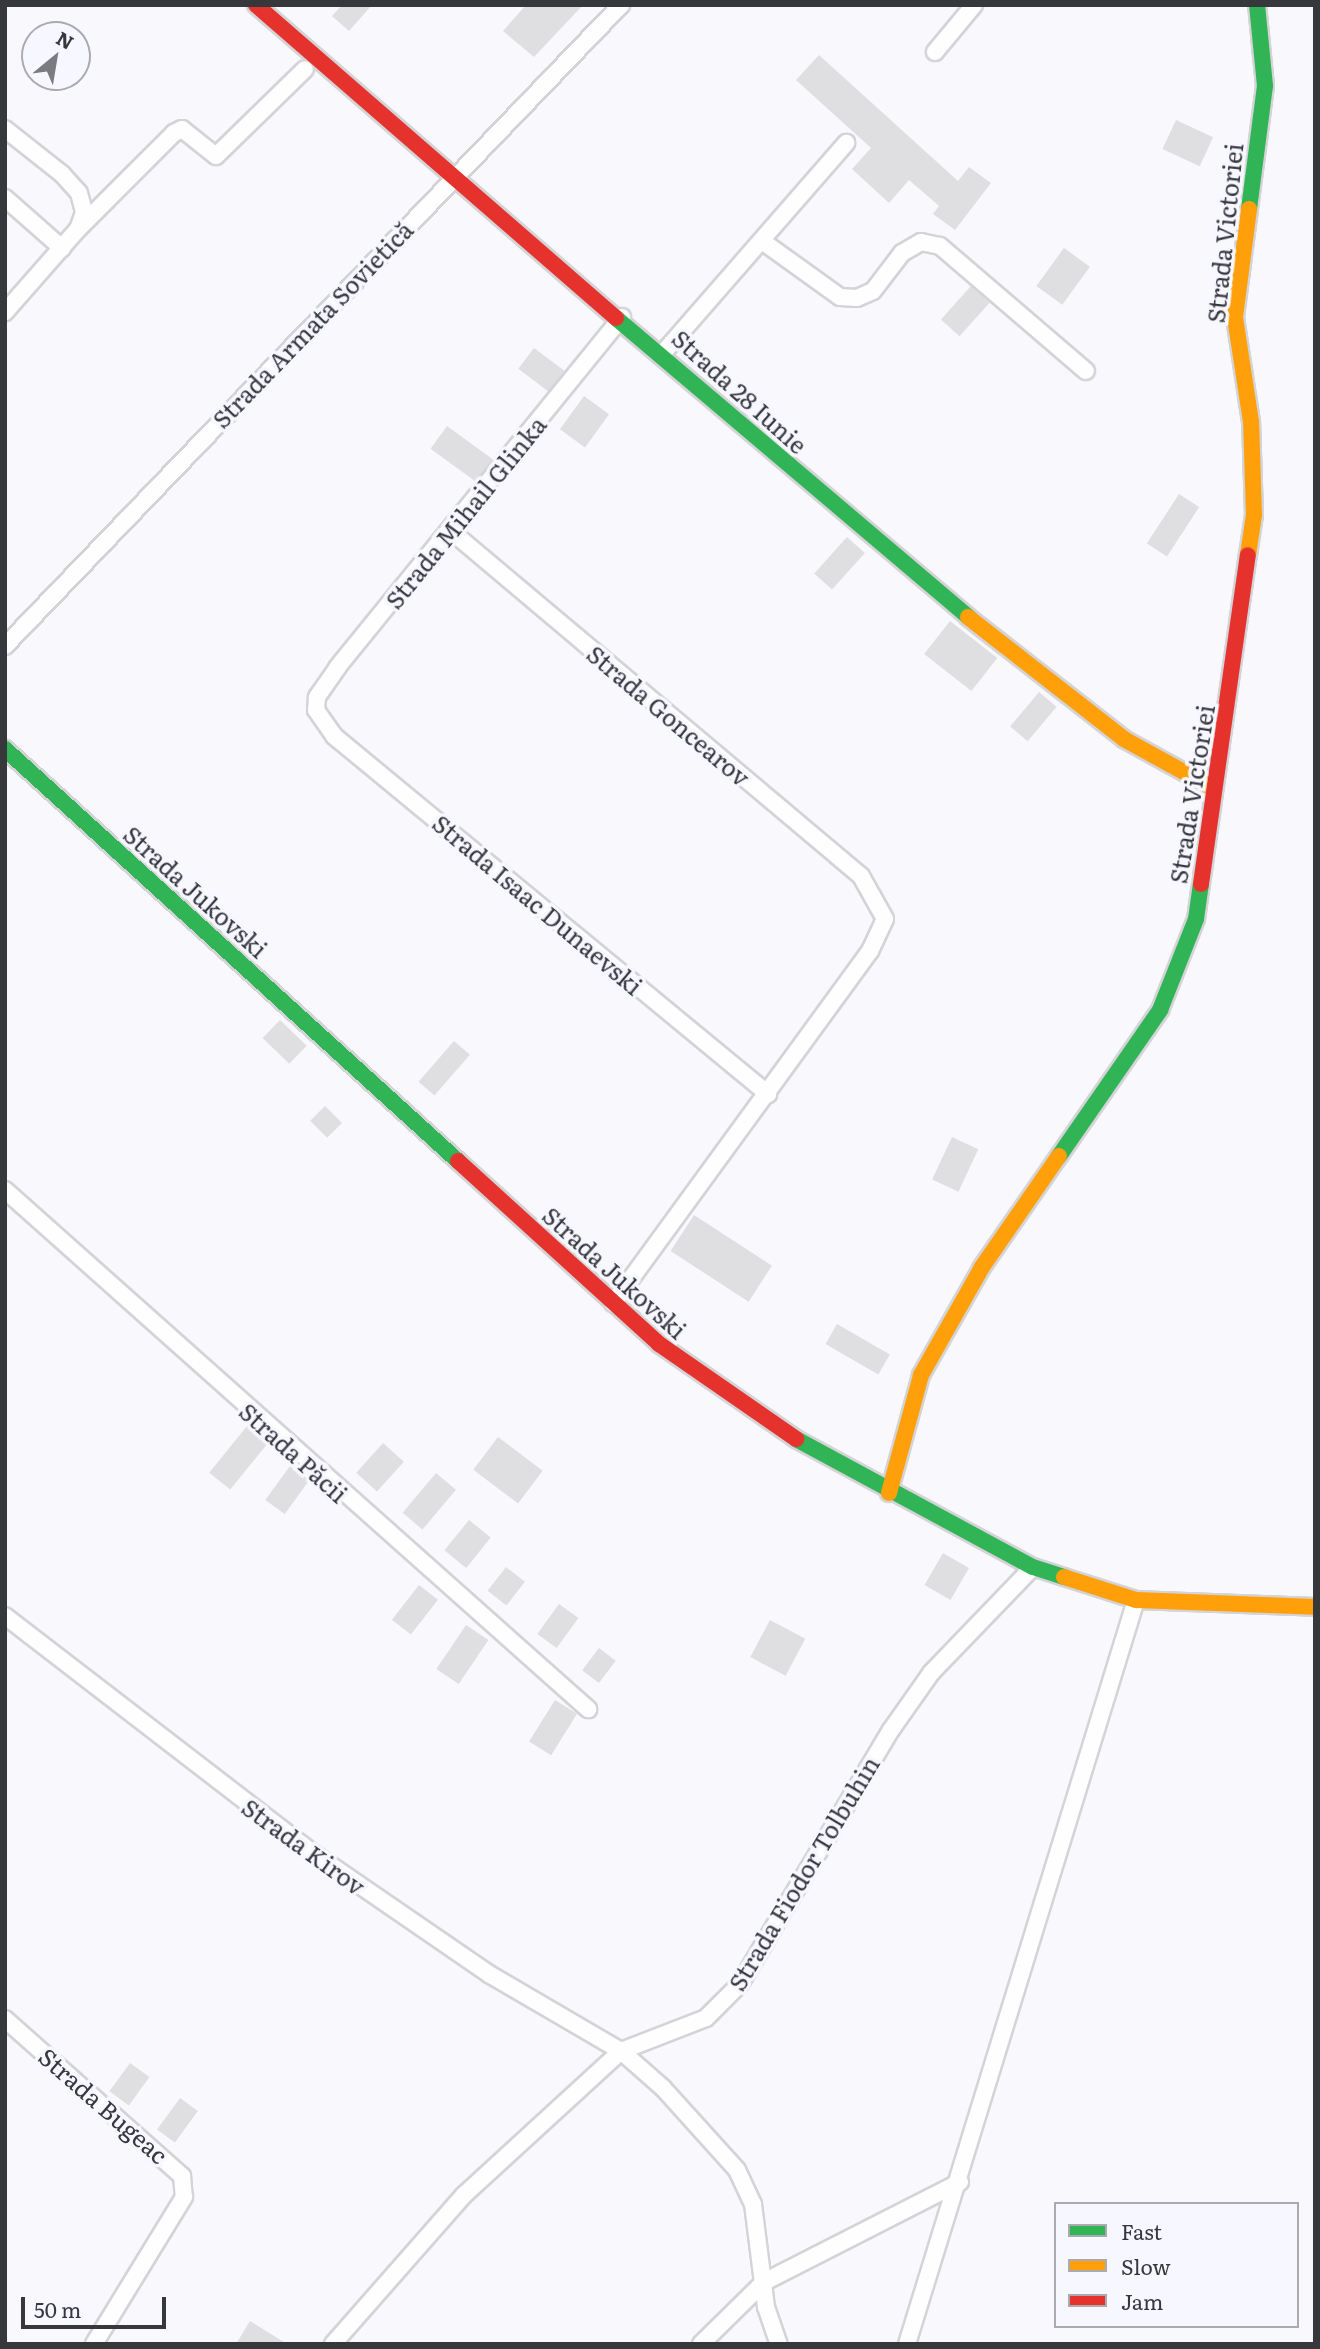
<!DOCTYPE html>
<html>
<head>
<meta charset="utf-8">
<style>
  body { margin:0 }
  #map { position:relative; width:1320px; height:2349px; overflow:hidden; background:#f9f9fd; font-family:Literata,serif }
  div>[style] { position:absolute }
  [style*='--x'] { left:calc(var(--x)*1px); top:calc(var(--y)*1px); width:calc(var(--w)*1px); rotate:calc(var(--a)*1deg) }
  .building>* { inset:0; background:#dfdfe2; transform-origin:0 0 }
  .roads { filter:drop-shadow(2px 0 #d4d4d8) drop-shadow(-2px 0 #d4d4d8) drop-shadow(0 2px #d4d4d8) drop-shadow(0 -2px #d4d4d8) }
  .street>* { height:16px; margin:-8px; padding:0 8px; transform-origin:8px; border-radius:8px; background:#fefeff }
  .fast>* { height:16px; margin:-8px; padding:0 8px; transform-origin:8px; border-radius:8px; background:#30b455 }
  .slow>* { height:16px; margin:-8px; padding:0 8px; transform-origin:8px; border-radius:8px; background:#ff9f0a }
  .jam>* { height:16px; margin:-8px; padding:0 8px; transform-origin:8px; border-radius:8px; background:#e5322d }
  span { translate:-50% -50%; white-space:nowrap; text-align:center; line-height:1.15; -webkit-text-stroke:7px #f7f8ff; paint-order:stroke }
  .street-label { font-size:24px; color:#37383c }
  .frame { position:absolute; inset:0; border:7px solid #37383c; pointer-events:none }
  .legend { position:absolute; left:1054px; top:2202px; width:245px; height:126px; box-sizing:border-box; background:#f7f8ff; border:2px solid #aaabb1; margin:0; padding:9px 12px; list-style:none; font-size:21px; color:#37383c }
  .legend li { display:flex; align-items:center; gap:14px; height:35px }
  .legend b { width:35px; border:2px solid #aaabb1 }
  .north { position:absolute; left:21px; top:21px; width:70px; height:70px; box-sizing:border-box; background:#f7f8ff; border:2px solid #aaabb1; border-radius:50%; rotate:30deg; font-size:19px; font-weight:700; line-height:28px; text-align:center; color:#37383c }
  .north::after { content:''; display:block; margin:auto; width:24px; height:32px; background:#7b7c80; clip-path:polygon(50% 0,100% 100%,50% 72%,0 100%) }
  .scale { position:absolute; left:21px; top:2297px; width:145px; height:32px; box-sizing:border-box; border:4px solid #37383c; border-top:0; padding-left:9px; font-size:21px; line-height:24px; white-space:nowrap; color:#37383c; -webkit-text-stroke:5px #f7f8ff; paint-order:stroke }
</style>
</head>
<body>
<div id="map">
  <div class="building">
    <div style="clip-path:polygon(342px 5px,372px 5px,349px 31px,332px 16px)"></div>
    <div style="clip-path:polygon(526px 5px,583px 5px,534px 57px,503px 31px)"></div>
    <div style="clip-path:polygon(819px 55px,958px 181px,969px 167px,991px 183px,955px 230px,933px 214px,939px 206px,909px 180px,889px 203px,852px 169px,871px 148px,796px 80px)"></div>
    <div style="left:1176px;top:120px;width:41px;height:32px;rotate:25deg"></div>
    <div style="left:1064px;top:248px;width:32px;height:47px;rotate:36deg"></div>
    <div style="left:971px;top:286px;width:25px;height:45px;rotate:42deg"></div>
    <div style="left:534px;top:348px;width:38px;height:26px;rotate:37deg"></div>
    <div style="left:584px;top:396px;width:31px;height:41px;rotate:36deg"></div>
    <div style="left:447px;top:426px;width:57px;height:28px;rotate:36deg"></div>
    <div style="left:1179px;top:494px;width:24px;height:59px;rotate:33deg"></div>
    <div style="left:847px;top:537px;width:24px;height:49px;rotate:42deg"></div>
    <div style="left:950px;top:621px;width:60px;height:42px;rotate:38deg"></div>
    <div style="left:1039px;top:692px;width:23px;height:45px;rotate:40deg"></div>
    <div style="left:280px;top:1020px;width:37px;height:25px;rotate:44deg"></div>
    <div style="left:454px;top:1041px;width:21px;height:54px;rotate:41deg"></div>
    <div style="left:325px;top:1106px;width:24px;height:21px;rotate:45deg"></div>
    <div style="left:952px;top:1137px;width:29px;height:47px;rotate:25deg"></div>
    <div style="left:694px;top:1215px;width:93px;height:43px;rotate:33deg"></div>
    <div style="left:837px;top:1324px;width:61px;height:23px;rotate:30deg"></div>
    <div style="left:247px;top:1426px;width:27px;height:60px;rotate:39deg"></div>
    <div style="left:498px;top:1437px;width:56px;height:41px;rotate:37deg"></div>
    <div style="left:383px;top:1443px;width:28px;height:40px;rotate:42deg"></div>
    <div style="left:290px;top:1466px;width:24px;height:42px;rotate:36deg"></div>
    <div style="left:436px;top:1473px;width:26px;height:52px;rotate:40deg"></div>
    <div style="left:469px;top:1520px;width:28px;height:39px;rotate:39deg"></div>
    <div style="left:943px;top:1553px;width:30px;height:37px;rotate:30deg"></div>
    <div style="left:506px;top:1567px;width:24px;height:30px;rotate:38deg"></div>
    <div style="left:419px;top:1585px;width:24px;height:44px;rotate:38deg"></div>
    <div style="left:559px;top:1604px;width:24px;height:37px;rotate:36deg"></div>
    <div style="left:770px;top:1620px;width:40px;height:42px;rotate:28deg"></div>
    <div style="left:466px;top:1625px;width:27px;height:53px;rotate:34deg"></div>
    <div style="left:599px;top:1648px;width:21px;height:28px;rotate:37deg"></div>
    <div style="left:555px;top:1700px;width:26px;height:49px;rotate:32deg"></div>
    <div style="left:130px;top:2063px;width:24px;height:35px;rotate:36deg"></div>
    <div style="left:180px;top:2098px;width:22px;height:39px;rotate:36deg"></div>
    <div style="clip-path:polygon(250px 2321px,287px 2344px,236px 2344px)"></div>
  </div>
  <div class="roads">
    <div class="street">
      <div style="--x:935;--y:52;--w:61;--a:-50.3"></div>
      <div style="--x:5;--y:129;--w:73;--a:38.3"></div>
      <div style="--x:62;--y:174;--w:25;--a:48"></div>
      <div style="--x:79;--y:193;--w:20;--a:75"></div>
      <div style="--x:84;--y:212;--w:18;--a:109"></div>
      <div style="--x:78;--y:229;--w:111;--a:131.3"></div>
      <div style="--x:5;--y:198;--w:76;--a:41.3"></div>
      <div style="--x:78;--y:229;--w:136;--a:-45"></div>
      <div style="--x:174;--y:133;--w:9;--a:-27"></div>
      <div style="--x:182;--y:129;--w:43;--a:38.5"></div>
      <div style="--x:216;--y:156;--w:124;--a:-44.3"></div>
      <div style="--x:762;--y:241;--w:96;--a:35.7"></div>
      <div style="--x:840;--y:297;--w:17;--a:3"></div>
      <div style="--x:857;--y:298;--w:17;--a:-24"></div>
      <div style="--x:873;--y:291;--w:48;--a:-52.7"></div>
      <div style="--x:902;--y:253;--w:22;--a:-30"></div>
      <div style="--x:921;--y:242;--w:19;--a:12"></div>
      <div style="--x:940;--y:246;--w:192;--a:40.6"></div>
      <div style="--x:622;--y:317;--w:451;--a:129.1"></div>
      <div style="--x:338;--y:667;--w:37;--a:125"></div>
      <div style="--x:317;--y:697;--w:13;--a:94"></div>
      <div style="--x:316;--y:710;--w:32;--a:55"></div>
      <div style="--x:334;--y:736;--w:563;--a:39.52"></div>
      <div style="--x:663;--y:353;--w:279;--a:-48.9"></div>
      <div style="--x:451;--y:531;--w:536;--a:40.08"></div>
      <div style="--x:861;--y:876;--w:49;--a:60.8"></div>
      <div style="--x:885;--y:919;--w:35;--a:115"></div>
      <div style="--x:870;--y:951;--w:436;--a:126.1"></div>
      <div style="--x:5;--y:646;--w:889;--a:-46.14"></div>
      <div style="--x:5;--y:1190;--w:781;--a:41.68"></div>
      <div style="--x:5;--y:1616;--w:385;--a:37.6"></div>
      <div style="--x:310;--y:1851;--w:217;--a:34.5"></div>
      <div style="--x:489;--y:1974;--w:153;--a:30.3"></div>
      <div style="--x:621;--y:2051;--w:56;--a:41.4"></div>
      <div style="--x:663;--y:2088;--w:110;--a:47.9"></div>
      <div style="--x:737;--y:2170;--w:38;--a:65"></div>
      <div style="--x:753;--y:2204;--w:104;--a:82.8"></div>
      <div style="--x:766;--y:2307;--w:39;--a:71"></div>
      <div style="--x:5;--y:2019;--w:237;--a:41.6"></div>
      <div style="--x:182;--y:2176;--w:21;--a:85"></div>
      <div style="--x:184;--y:2197;--w:172;--a:121.5"></div>
      <div style="--x:333;--y:2344;--w:198;--a:-48.7"></div>
      <div style="--x:464;--y:2195;--w:213;--a:-42.5"></div>
      <div style="--x:621;--y:2051;--w:91;--a:-21.2"></div>
      <div style="--x:706;--y:2018;--w:48;--a:-45"></div>
      <div style="--x:740;--y:1984;--w:295;--a:-59.3"></div>
      <div style="--x:891;--y:1730;--w:70;--a:-54.9"></div>
      <div style="--x:931;--y:1673;--w:147;--a:-46.1"></div>
      <div style="--x:701;--y:2344;--w:88;--a:-44.5"></div>
      <div style="--x:764;--y:2282;--w:220;--a:-27"></div>
      <div style="--x:907;--y:2344;--w:778;--a:-72.89"></div>
    </div>
    <div class="fast">
      <div style="--x:1249;--y:209;--w:124;--a:-82.6"></div>
      <div style="--x:1265;--y:86;--w:81;--a:-95.6"></div>
      <div style="--x:616;--y:318;--w:462;--a:40.3"></div>
      <div style="--x:5;--y:749;--w:612;--a:42.29"></div>
      <div style="--x:1059;--y:1156;--w:178;--a:-55.3"></div>
      <div style="--x:1160;--y:1010;--w:98;--a:-68.4"></div>
      <div style="--x:1196;--y:919;--w:35;--a:-82"></div>
      <div style="--x:796;--y:1439;--w:269;--a:28.4"></div>
      <div style="--x:1033;--y:1567;--w:33;--a:18"></div>
    </div>
    <div class="slow">
      <div style="--x:1248;--y:555;--w:40;--a:-81.5"></div>
      <div style="--x:1254;--y:515;--w:93;--a:-91.8"></div>
      <div style="--x:1251;--y:422;--w:106;--a:-98.7"></div>
      <div style="--x:1235;--y:317;--w:109;--a:-82.6"></div>
      <div style="--x:968;--y:617;--w:198;--a:38"></div>
      <div style="--x:1124;--y:739;--w:99;--a:28.9"></div>
      <div style="--x:889;--y:1493;--w:122;--a:-74.8"></div>
      <div style="--x:921;--y:1375;--w:124;--a:-60.5"></div>
      <div style="--x:982;--y:1267;--w:135;--a:-55.3"></div>
      <div style="--x:1064;--y:1577;--w:76;--a:17.7"></div>
      <div style="--x:1136;--y:1600;--w:179;--a:2.2"></div>
    </div>
    <div class="jam">
      <div style="--x:256;--y:5;--w:477;--a:41"></div>
      <div style="--x:1201;--y:884;--w:332;--a:-81.9"></div>
      <div style="--x:458;--y:1161;--w:272;--a:42.3"></div>
      <div style="--x:659;--y:1344;--w:167;--a:34.7"></div>
    </div>
  </div>
  <div class="street-label">
    <span style="left:1224px;top:233px;rotate:-84deg">Strada Victoriei</span>
    <span style="left:312px;top:324px;rotate:-46deg">Strada Armata Sovietică</span>
    <span style="left:740px;top:391px;rotate:42deg">Strada 28 Iunie</span>
    <span style="left:465px;top:512px;rotate:-51deg">Strada Mihail Glinka</span>
    <span style="left:669px;top:715px;rotate:40deg">Strada Goncearov</span>
    <span style="left:1191px;top:794px;rotate:-81deg">Strada Victoriei</span>
    <span style="left:196px;top:891px;rotate:42deg">Strada Jukovski</span>
    <span style="left:538px;top:904px;rotate:40deg">Strada Isaac Dunaevski</span>
    <span style="left:615px;top:1272px;rotate:42deg">Strada Jukovski</span>
    <span style="left:294px;top:1452px;rotate:42deg">Strada Păcii</span>
    <span style="left:304px;top:1846px;rotate:36deg">Strada Kirov</span>
    <span style="left:803px;top:1873px;rotate:-59deg">Strada Fiodor Tolbuhin</span>
    <span style="left:104px;top:2105px;rotate:41deg">Strada Bugeac</span>
  </div>
  <div class="frame"></div>
  <ul class="legend">
  <li><b style="height:9px;background:#30b455"></b>Fast</li>
  <li><b style="height:9px;background:#ff9f0a"></b>Slow</li>
  <li><b style="height:9px;background:#e5322d"></b>Jam</li>
  </ul>
  <div class="north">N</div>
  <div class="scale">50 m</div>
</div>
</body>
</html>
